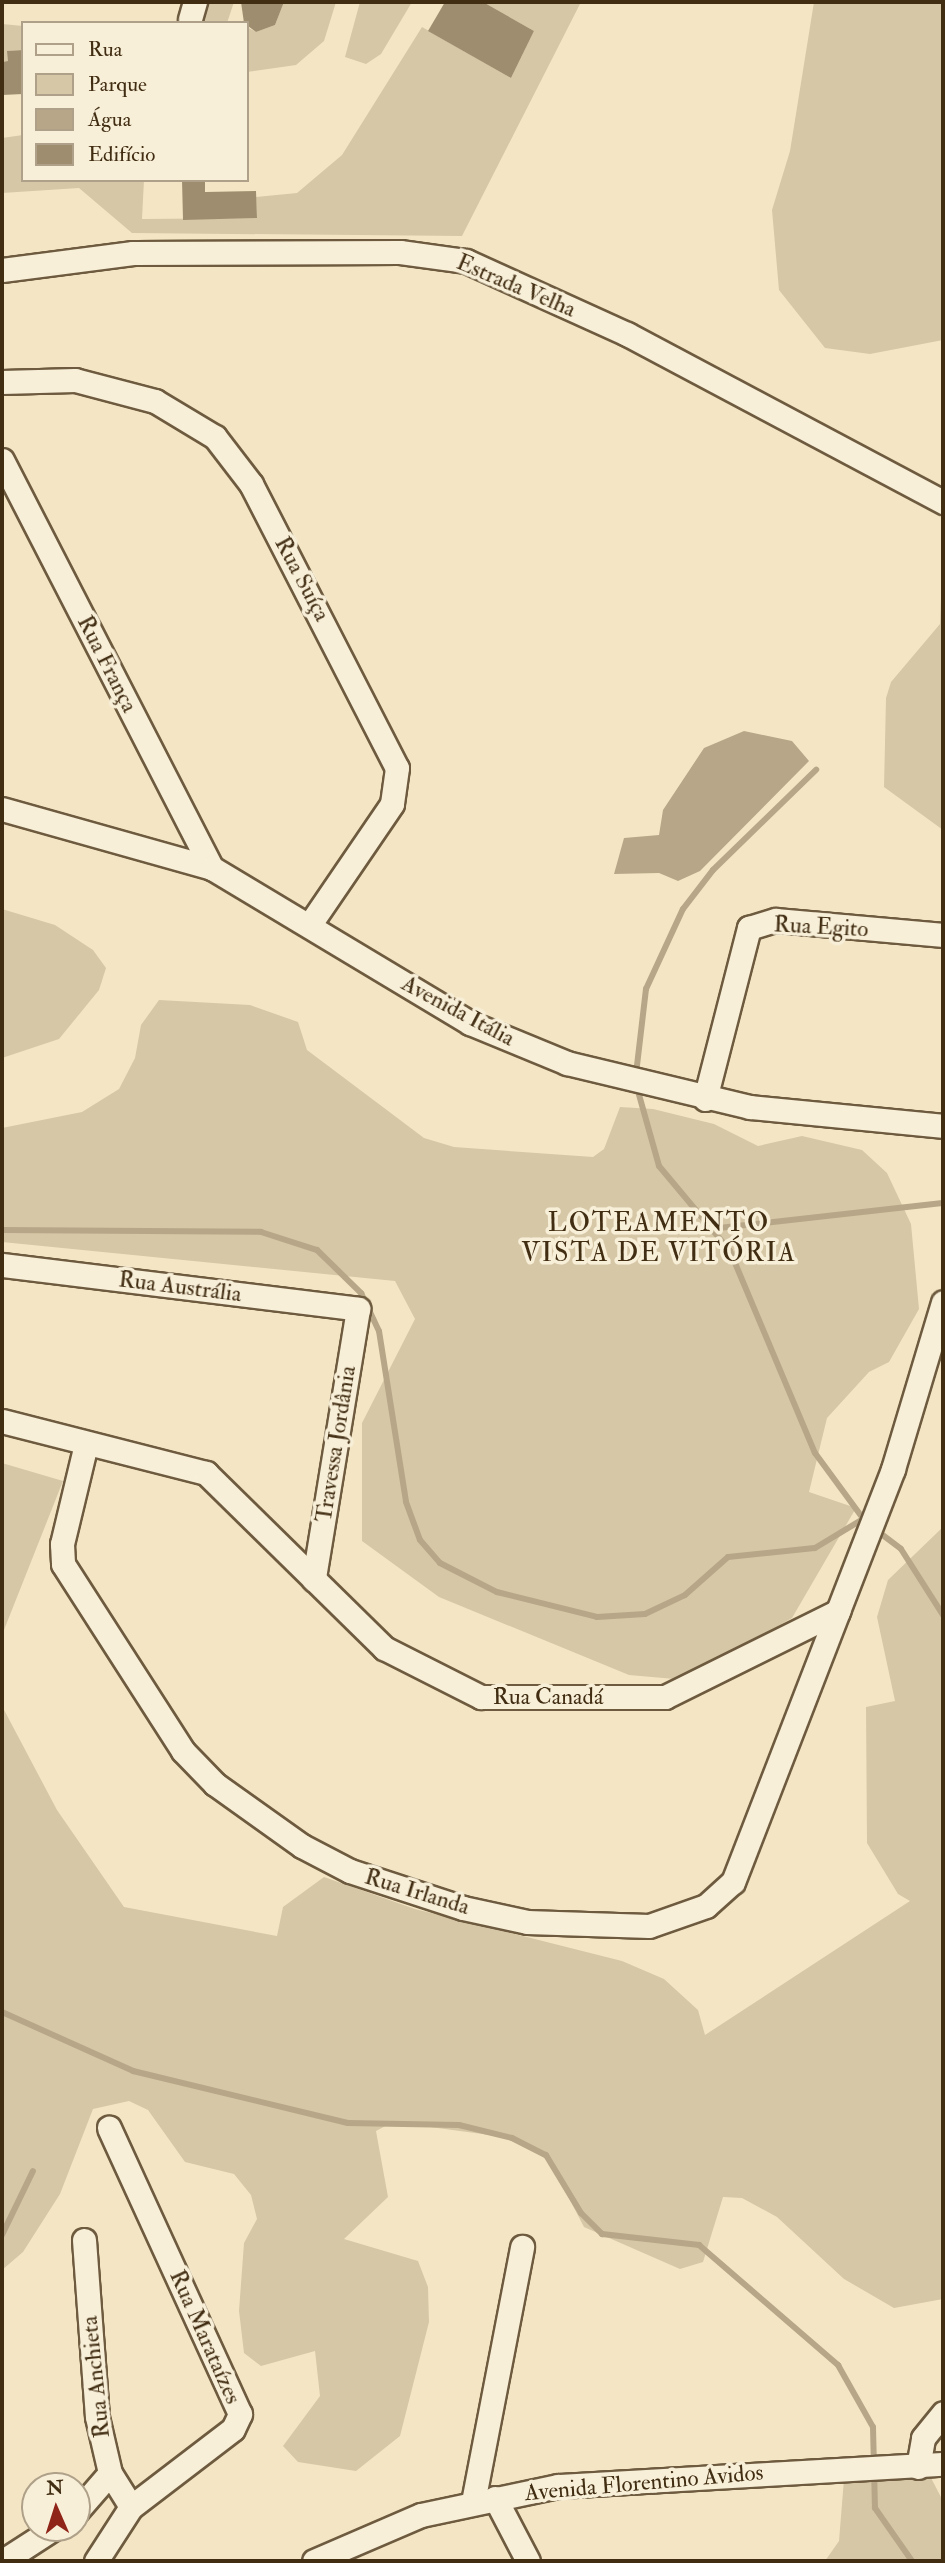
<!DOCTYPE html>
<html>
<head>
<meta charset="utf-8">
<style>
  body { margin:0 }
  #map { position:relative; width:945px; height:2563px; overflow:hidden; background:#f4e6c5; font-family:"IM FELL Double Pica",serif }
  div>[style] { position:absolute }
  [style*='--x'] { left:calc(var(--x)*1px); top:calc(var(--y)*1px); width:calc(var(--w)*1px); rotate:calc(var(--a)*1deg) }
  .green>* { inset:0; background:#d6c7a7 }
  .water>* { inset:0; background:#b7a788 }
  .stream>* { height:6px; margin:-3px; padding:0 3px; transform-origin:3px; border-radius:3px; background:#b7a788 }
  .building>* { inset:0; background:#9e8d6f }
  .roads { filter:drop-shadow(2px 0 #6e5b3f) drop-shadow(-2px 0 #6e5b3f) drop-shadow(0 2px #6e5b3f) drop-shadow(0 -2px #6e5b3f) }
  .minor>* { height:23px; margin:-11.5px; padding:0 11.5px; transform-origin:11.5px; border-radius:11.5px; background:#f8efd9 }
  span { translate:-50% -50%; white-space:nowrap; text-align:center; line-height:1.15; -webkit-text-stroke:7px #f8efd9; paint-order:stroke }
  .street-label { font-size:23px; color:#412d12 }
  .quarter-label { font-size:26px; color:#412d12; letter-spacing:2px }
  .frame { position:absolute; inset:0; border:4px solid #412d12; pointer-events:none }
  .legend { position:absolute; left:21px; top:21px; width:228px; height:161px; box-sizing:border-box; background:#f8efd9; border:2px solid #afa189; margin:0; padding:9px 12px; list-style:none; font-size:21px; color:#412d12 }
  .legend li { display:flex; align-items:center; gap:14px; height:35px }
  .legend b { width:35px; border:2px solid #afa189 }
  .north { position:absolute; left:21px; top:2472px; width:70px; height:70px; box-sizing:border-box; background:#f8efd9; border:2px solid #afa189; border-radius:50%; rotate:357deg; font-size:19px; font-weight:700; line-height:28px; text-align:center; color:#412d12 }
  .north::after { content:''; display:block; margin:auto; width:24px; height:32px; background:#8f2418; clip-path:polygon(50% 0,100% 100%,50% 72%,0 100%) }
</style>
</head>
<body>
<div id="map">
  <div class="green">
    <div style="clip-path:polygon(202px 2px,234px 2px,227px 23px,196px 23px)"></div>
    <div style="clip-path:polygon(284px 2px,336px 2px,324px 41px,296px 65px,247px 72px,247px 27px,256px 32px,275px 25px)"></div>
    <div style="clip-path:polygon(360px 2px,412px 2px,381px 54px,366px 64px,345px 57px)"></div>
    <div style="clip-path:polygon(483px 2px,581px 2px,462px 236px,132px 233px,79px 188px,2px 193px,2px 138px,23px 135px,23px 180px,144px 180px,142px 219px,257px 218px,256px 197px,297px 193px,342px 155px,422px 27px,511px 78px,534px 31px)"></div>
    <div style="clip-path:polygon(814px 2px,943px 2px,943px 340px,870px 354px,825px 348px,779px 290px,772px 210px,790px 151px)"></div>
    <div style="clip-path:polygon(2px 24px,23px 26px,23px 50px,8px 51px,8px 61px,2px 62px)"></div>
    <div style="clip-path:polygon(941px 596px,943px 597px,943px 830px,884px 787px,886px 698px,891px 682px,940px 624px)"></div>
    <div style="clip-path:polygon(2px 909px,55px 925px,93px 950px,106px 968px,99px 990px,59px 1039px,2px 1058px)"></div>
    <div style="clip-path:polygon(159px 1000px,250px 1005px,298px 1022px,307px 1050px,424px 1138px,454px 1147px,593px 1157px,604px 1149px,620px 1107px,653px 1109px,714px 1124px,758px 1146px,802px 1136px,862px 1150px,887px 1173px,911px 1224px,919px 1309px,889px 1362px,869px 1372px,827px 1418px,809px 1492px,856px 1508px,792px 1618px,686px 1680px,629px 1675px,439px 1597px,362px 1541px,362px 1423px,415px 1319px,395px 1281px,2px 1242px,2px 1128px,82px 1112px,119px 1089px,135px 1058px,141px 1025px)"></div>
    <div style="clip-path:polygon(2px 1463px,63px 1481px,2px 1635px)"></div>
    <div style="clip-path:polygon(943px 1527px,943px 2299px,894px 2308px,844px 2279px,777px 2217px,742px 2198px,723px 2197px,703px 2262px,680px 2269px,584px 2227px,549px 2160px,519px 2139px,393px 2122px,376px 2131px,388px 2197px,344px 2239px,418px 2261px,428px 2287px,429px 2322px,400px 2436px,356px 2471px,298px 2462px,283px 2446px,320px 2396px,315px 2351px,261px 2366px,244px 2353px,239px 2311px,244px 2243px,257px 2219px,251px 2195px,234px 2174px,185px 2162px,148px 2110px,129px 2101px,93px 2109px,60px 2194px,23px 2252px,2px 2270px,2px 1706px,57px 1810px,124px 1907px,277px 1936px,283px 1907px,324px 1877px,415px 1909px,622px 1961px,664px 1979px,698px 2010px,705px 2035px,910px 1901px,898px 1894px,867px 1843px,866px 1707px,895px 1701px,877px 1617px,888px 1580px)"></div>
    <div style="clip-path:polygon(930px 2476px,943px 2501px,943px 2561px,825px 2561px,839px 2541px,844px 2479px)"></div>
  </div>
  <div class="water">
    <div style="clip-path:polygon(744px 731px,792px 741px,809px 761px,700px 871px,678px 881px,659px 873px,614px 874px,624px 838px,659px 835px,663px 810px,704px 748px)"></div>
  </div>
  <div class="stream">
    <div style="--x:636;--y:1074;--w:86;--a:-83.3"></div>
    <div style="--x:646;--y:989;--w:88;--a:-65.2"></div>
    <div style="--x:683;--y:909;--w:49;--a:-52.4"></div>
    <div style="--x:713;--y:870;--w:144;--a:-44.2"></div>
    <div style="--x:636;--y:1084;--w:85;--a:74.3"></div>
    <div style="--x:659;--y:1166;--w:111;--a:50.1"></div>
    <div style="--x:730;--y:1251;--w:219;--a:67.2"></div>
    <div style="--x:815;--y:1453;--w:84;--a:53.7"></div>
    <div style="--x:710;--y:1229;--w:234;--a:-6.4"></div>
    <div style="--x:2;--y:1230;--w:259;--a:0.4"></div>
    <div style="--x:261;--y:1232;--w:59;--a:17.8"></div>
    <div style="--x:317;--y:1250;--w:62;--a:44.3"></div>
    <div style="--x:361;--y:1293;--w:42;--a:64.7"></div>
    <div style="--x:379;--y:1331;--w:173;--a:81"></div>
    <div style="--x:406;--y:1502;--w:40;--a:69.8"></div>
    <div style="--x:420;--y:1540;--w:30;--a:49"></div>
    <div style="--x:440;--y:1563;--w:64;--a:27"></div>
    <div style="--x:497;--y:1592;--w:103;--a:14"></div>
    <div style="--x:597;--y:1617;--w:48;--a:-3.6"></div>
    <div style="--x:645;--y:1614;--w:44;--a:-25.4"></div>
    <div style="--x:685;--y:1595;--w:57;--a:-41.5"></div>
    <div style="--x:728;--y:1557;--w:87;--a:-5.9"></div>
    <div style="--x:815;--y:1548;--w:56;--a:-31.1"></div>
    <div style="--x:876;--y:1530;--w:31;--a:37"></div>
    <div style="--x:901;--y:1549;--w:78;--a:57.5"></div>
    <div style="--x:2;--y:2012;--w:144;--a:24.2"></div>
    <div style="--x:133;--y:2071;--w:221;--a:13.6"></div>
    <div style="--x:348;--y:2123;--w:111;--a:1"></div>
    <div style="--x:459;--y:2125;--w:55;--a:13.8"></div>
    <div style="--x:512;--y:2138;--w:38;--a:27"></div>
    <div style="--x:546;--y:2155;--w:68;--a:58.9"></div>
    <div style="--x:581;--y:2213;--w:30;--a:45"></div>
    <div style="--x:602;--y:2234;--w:98;--a:6.5"></div>
    <div style="--x:699;--y:2245;--w:184;--a:40.8"></div>
    <div style="--x:838;--y:2365;--w:71;--a:60.6"></div>
    <div style="--x:873;--y:2427;--w:81;--a:88.6"></div>
    <div style="--x:875;--y:2508;--w:65;--a:55.1"></div>
    <div style="--x:2;--y:2235;--w:71;--a:-64.2"></div>
  </div>
  <div class="building">
    <div style="clip-path:polygon(241px 2px,284px 2px,275px 25px,256px 32px,244px 23px)"></div>
    <div style="clip-path:polygon(445px 2px,483px 2px,534px 31px,511px 78px,428px 31px)"></div>
    <div style="clip-path:polygon(23px 50px,23px 94px,2px 95px,2px 62px,8px 61px,7px 51px)"></div>
    <div style="clip-path:polygon(182px 180px,205px 180px,205px 192px,256px 191px,257px 218px,183px 220px)"></div>
  </div>
  <div class="roads">
    <div class="minor">
      <div style="--x:190;--y:19;--w:18;--a:-74"></div>
      <div style="--x:2;--y:270;--w:132;--a:-7.4"></div>
      <div style="--x:133;--y:253;--w:267;--a:-0.2"></div>
      <div style="--x:400;--y:252;--w:67;--a:7.8"></div>
      <div style="--x:466;--y:261;--w:177;--a:24.4"></div>
      <div style="--x:627;--y:334;--w:358;--a:28"></div>
      <div style="--x:2;--y:382;--w:73;--a:-1.6"></div>
      <div style="--x:75;--y:380;--w:83;--a:14.7"></div>
      <div style="--x:155;--y:401;--w:70;--a:31"></div>
      <div style="--x:215;--y:437;--w:59;--a:52.5"></div>
      <div style="--x:251;--y:484;--w:319;--a:62.8"></div>
      <div style="--x:397;--y:768;--w:36;--a:98"></div>
      <div style="--x:392;--y:804;--w:145;--a:124.3"></div>
      <div style="--x:2;--y:460;--w:459;--a:62.8"></div>
      <div style="--x:2;--y:809;--w:218;--a:15.7"></div>
      <div style="--x:212;--y:868;--w:301;--a:31"></div>
      <div style="--x:470;--y:1023;--w:105;--a:22.4"></div>
      <div style="--x:567;--y:1063;--w:188;--a:13.5"></div>
      <div style="--x:750;--y:1107;--w:194;--a:5.6"></div>
      <div style="--x:705;--y:1099;--w:177;--a:-75.6"></div>
      <div style="--x:749;--y:928;--w:28;--a:-17"></div>
      <div style="--x:776;--y:920;--w:168;--a:5.1"></div>
      <div style="--x:2;--y:1265;--w:359;--a:7"></div>
      <div style="--x:358;--y:1309;--w:274;--a:99.3"></div>
      <div style="--x:2;--y:1421;--w:211;--a:14.3"></div>
      <div style="--x:206;--y:1473;--w:250;--a:44.5"></div>
      <div style="--x:384;--y:1648;--w:109;--a:26.8"></div>
      <div style="--x:481;--y:1697;--w:184;--a:0"></div>
      <div style="--x:665;--y:1697;--w:193;--a:-26.4"></div>
      <div style="--x:838;--y:1611;--w:152;--a:-68.8"></div>
      <div style="--x:893;--y:1469;--w:174;--a:-73.3"></div>
      <div style="--x:86;--y:1444;--w:103;--a:103.5"></div>
      <div style="--x:62;--y:1544;--w:20;--a:87"></div>
      <div style="--x:63;--y:1564;--w:222;--a:57.3"></div>
      <div style="--x:183;--y:1751;--w:46;--a:45.9"></div>
      <div style="--x:215;--y:1784;--w:107;--a:35.5"></div>
      <div style="--x:302;--y:1846;--w:54;--a:27.5"></div>
      <div style="--x:350;--y:1871;--w:119;--a:18.1"></div>
      <div style="--x:463;--y:1908;--w:66;--a:12.3"></div>
      <div style="--x:527;--y:1922;--w:122;--a:1.9"></div>
      <div style="--x:649;--y:1926;--w:60;--a:-19.3"></div>
      <div style="--x:706;--y:1906;--w:36;--a:-42"></div>
      <div style="--x:733;--y:1882;--w:291;--a:-68.8"></div>
      <div style="--x:84;--y:2240;--w:177;--a:85.8"></div>
      <div style="--x:97;--y:2417;--w:57;--a:76.9"></div>
      <div style="--x:110;--y:2473;--w:40;--a:58"></div>
      <div style="--x:918;--y:2467;--w:29;--a:-80"></div>
      <div style="--x:923;--y:2438;--w:32;--a:-51"></div>
      <div style="--x:495;--y:2498;--w:71;--a:62.4"></div>
      <div style="--x:473;--y:2502;--w:260;--a:-79.1"></div>
      <div style="--x:77;--y:2511;--w:50;--a:-49"></div>
      <div style="--x:3;--y:2561;--w:61;--a:-32.9"></div>
      <div style="--x:96;--y:2561;--w:64;--a:-57.1"></div>
      <div style="--x:131;--y:2507;--w:128;--a:-37.4"></div>
      <div style="--x:233;--y:2429;--w:17;--a:-65"></div>
      <div style="--x:240;--y:2414;--w:315;--a:-114.6"></div>
      <div style="--x:314;--y:2561;--w:116;--a:-23.3"></div>
      <div style="--x:421;--y:2515;--w:140;--a:-12"></div>
      <div style="--x:558;--y:2486;--w:386;--a:-3.3"></div>
    </div>
  </div>
  <div class="street-label">
    <span style="left:516px;top:286px;rotate:23deg">Estrada Velha</span>
    <span style="left:302px;top:579px;rotate:62deg">Rua Suíça</span>
    <span style="left:107px;top:664px;rotate:63deg">Rua França</span>
    <span style="left:821px;top:927px;rotate:3deg">Rua Egito</span>
    <span style="left:458px;top:1011px;rotate:28deg">Avenida Itália</span>
    <span style="left:180px;top:1287px;rotate:7deg">Rua Austrália</span>
    <span style="left:336px;top:1444px;rotate:-81deg">Travessa Jordânia</span>
    <span style="left:548px;top:1697px">Rua Canadá</span>
    <span style="left:417px;top:1892px;rotate:17deg">Rua Irlanda</span>
    <span style="left:205px;top:2337px;rotate:66deg">Rua Marataízes</span>
    <span style="left:96px;top:2377px;rotate:-96deg">Rua Anchieta</span>
    <span style="left:644px;top:2483px;rotate:-5deg">Avenida Florentino Avidos</span>
  </div>
  <div class="quarter-label">
    <span style="left:659px;top:1239px">LOTEAMENTO<br>VISTA DE VITÓRIA</span>
  </div>
  <div class="frame"></div>
  <ul class="legend">
  <li><b style="height:9px;background:#f8efd9"></b>Rua</li>
  <li><b style="height:19px;background:#d6c7a7"></b>Parque</li>
  <li><b style="height:19px;background:#b7a788"></b>Água</li>
  <li><b style="height:19px;background:#9e8d6f"></b>Edifício</li>
  </ul>
  <div class="north">N</div>
</div>
</body>
</html>
